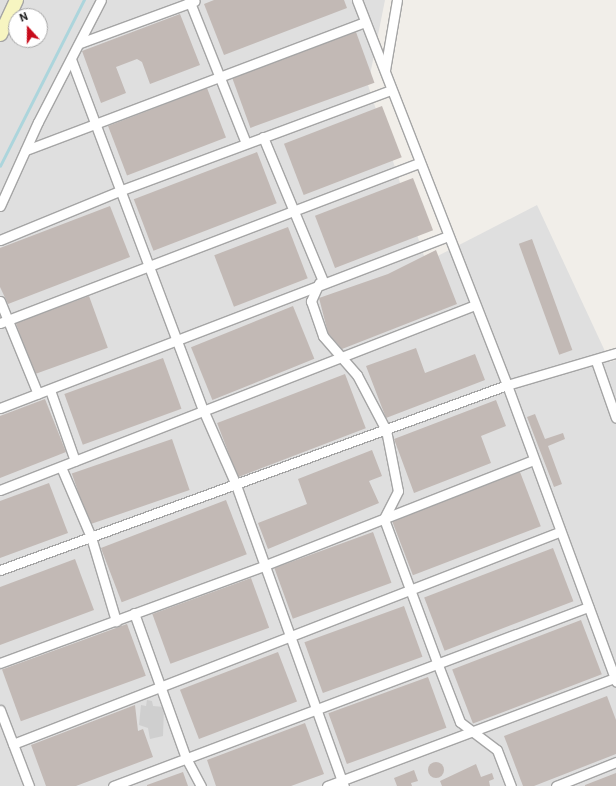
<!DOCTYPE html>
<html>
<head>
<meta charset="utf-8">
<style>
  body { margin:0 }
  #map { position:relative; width:616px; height:786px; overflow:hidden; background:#f1eee9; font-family:Roboto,sans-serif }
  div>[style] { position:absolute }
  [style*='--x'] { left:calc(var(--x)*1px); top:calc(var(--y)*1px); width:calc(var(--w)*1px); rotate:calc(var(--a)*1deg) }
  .residential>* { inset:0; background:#dfdfdf }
  .religious>* { inset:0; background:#cfcfcf }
  .stream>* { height:2.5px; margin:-1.25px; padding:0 1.25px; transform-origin:1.25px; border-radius:1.25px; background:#acd5dc }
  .building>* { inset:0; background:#c2b9b5; transform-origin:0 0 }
  .round { border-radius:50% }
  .roads { filter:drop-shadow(1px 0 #a5a5a5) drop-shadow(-1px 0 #a5a5a5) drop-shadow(0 1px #a5a5a5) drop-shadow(0 -1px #a5a5a5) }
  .street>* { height:9px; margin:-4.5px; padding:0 4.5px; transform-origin:4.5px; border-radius:4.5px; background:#fff }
  .secondary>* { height:13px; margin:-6.5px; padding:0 6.5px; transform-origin:6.5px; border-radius:6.5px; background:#f7f5c1 }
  span { translate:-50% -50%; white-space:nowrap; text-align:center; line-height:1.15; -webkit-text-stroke:3.5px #fff; paint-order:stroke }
  .north { position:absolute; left:8px; top:8px; width:40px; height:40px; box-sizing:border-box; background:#fff; border:1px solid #a6a6a6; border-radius:50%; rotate:339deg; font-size:11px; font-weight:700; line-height:16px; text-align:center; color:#212121 }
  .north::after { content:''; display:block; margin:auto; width:14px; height:18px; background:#c80b1b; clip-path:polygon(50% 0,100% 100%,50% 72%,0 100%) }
</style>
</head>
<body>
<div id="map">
  <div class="residential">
    <div style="clip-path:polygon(evenodd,0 0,385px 0,368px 85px,426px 262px,537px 205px,610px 362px,616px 360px,616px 786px,0 786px,0 0,16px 16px,40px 16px,40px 40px,16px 40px,16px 16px)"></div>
  </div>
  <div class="religious">
    <div style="clip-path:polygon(147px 700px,152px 701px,153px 706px,164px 707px,163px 736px,150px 739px,148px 728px,139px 725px,141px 705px,146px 706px)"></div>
  </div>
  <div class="stream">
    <div style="--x:0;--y:166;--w:186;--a:-63.2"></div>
  </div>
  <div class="building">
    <div style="clip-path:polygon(214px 0,344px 0,347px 8px,224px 55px,204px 4px)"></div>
    <div style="clip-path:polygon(180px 14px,200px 65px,150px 84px,142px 62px,137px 59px,116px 67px,126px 93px,101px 103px,82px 51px)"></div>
    <div style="left:356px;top:32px;width:54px;height:132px;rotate:70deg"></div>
    <div style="left:207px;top:88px;width:53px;height:106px;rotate:69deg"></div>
    <div style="left:382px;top:106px;width:55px;height:105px;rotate:69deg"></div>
    <div style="left:257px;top:152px;width:55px;height:132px;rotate:69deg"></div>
    <div style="left:413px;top:178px;width:56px;height:105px;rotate:69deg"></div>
    <div style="clip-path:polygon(110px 206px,130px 257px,8px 304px,0 287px,0 248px)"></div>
    <div style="left:288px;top:227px;width:55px;height:79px;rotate:69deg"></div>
    <div style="left:532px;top:239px;width:118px;height:14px;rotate:70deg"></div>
    <div style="clip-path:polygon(436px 250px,457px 304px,342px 349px,328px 333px,319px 298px,388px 274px)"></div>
    <div style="left:89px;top:296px;width:55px;height:78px;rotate:70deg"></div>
    <div style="left:293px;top:306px;width:57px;height:110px;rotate:68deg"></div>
    <div style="clip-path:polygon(416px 348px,425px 373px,475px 354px,485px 380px,386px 418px,366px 366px)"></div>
    <div style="left:163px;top:358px;width:54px;height:105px;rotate:70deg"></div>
    <div style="left:345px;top:374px;width:58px;height:137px;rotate:69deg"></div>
    <div style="clip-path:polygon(45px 399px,66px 452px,0 478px,0 416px)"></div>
    <div style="clip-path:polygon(496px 400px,506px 426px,481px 436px,491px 463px,414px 493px,394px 439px)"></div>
    <div style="clip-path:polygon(535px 414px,545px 439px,563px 433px,565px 439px,548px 446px,562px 484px,554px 487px,527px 417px)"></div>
    <div style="left:172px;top:439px;width:54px;height:106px;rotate:71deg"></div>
    <div style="clip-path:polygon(372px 450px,382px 476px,369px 481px,379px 503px,268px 549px,258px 523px,307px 504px,298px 479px)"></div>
    <div style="left:520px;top:472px;width:58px;height:137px;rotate:69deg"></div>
    <div style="clip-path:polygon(49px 483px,68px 533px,0 558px,0 501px)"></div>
    <div style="left:226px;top:500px;width:58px;height:134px;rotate:69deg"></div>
    <div style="left:373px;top:532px;width:54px;height:105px;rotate:70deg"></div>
    <div style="left:553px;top:548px;width:57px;height:138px;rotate:69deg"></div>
    <div style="clip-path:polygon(75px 559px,94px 610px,0 645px,0 587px)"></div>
    <div style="left:251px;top:578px;width:53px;height:105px;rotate:70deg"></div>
    <div style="left:404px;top:606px;width:54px;height:106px;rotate:70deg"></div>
    <div style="left:581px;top:620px;width:58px;height:138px;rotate:69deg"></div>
    <div style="left:127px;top:624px;width:55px;height:133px;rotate:70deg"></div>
    <div style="left:278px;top:652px;width:53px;height:105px;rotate:69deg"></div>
    <div style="left:428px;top:677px;width:54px;height:106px;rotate:70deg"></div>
    <div style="clip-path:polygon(607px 696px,616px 720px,616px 754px,534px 786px,523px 786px,504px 736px)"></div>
    <div style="clip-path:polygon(135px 705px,138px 731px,143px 729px,153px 757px,76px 786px,46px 786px,31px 745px)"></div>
    <div style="clip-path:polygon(305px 723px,324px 774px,291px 786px,216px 786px,207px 760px)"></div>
    <div class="round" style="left:428px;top:762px;width:16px;height:16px"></div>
    <div style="clip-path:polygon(476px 764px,481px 777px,492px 773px,494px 779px,489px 781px,490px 786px,442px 786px,440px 781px)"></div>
    <div style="clip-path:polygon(414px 770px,418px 781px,411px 783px,412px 786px,397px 786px,394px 778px)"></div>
    <div style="clip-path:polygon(183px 772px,188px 786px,147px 786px,147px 785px)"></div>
    <div style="clip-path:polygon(616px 773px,616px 786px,585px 786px,585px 785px)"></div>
  </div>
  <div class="roads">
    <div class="street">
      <div style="--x:189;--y:0;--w:154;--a:68.3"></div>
      <div style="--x:357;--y:0;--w:413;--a:68.7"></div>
      <div style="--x:507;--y:385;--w:316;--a:69.8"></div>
      <div style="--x:80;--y:43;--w:122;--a:-20.1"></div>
      <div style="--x:71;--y:59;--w:377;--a:69.4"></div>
      <div style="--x:204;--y:412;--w:80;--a:66.3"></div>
      <div style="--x:236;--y:485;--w:320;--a:70.3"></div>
      <div style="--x:385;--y:70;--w:71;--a:-80.3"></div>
      <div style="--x:263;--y:137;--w:156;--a:67.4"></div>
      <div style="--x:26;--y:150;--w:362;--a:-20.7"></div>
      <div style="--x:0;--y:206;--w:92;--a:-65.7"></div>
      <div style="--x:38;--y:122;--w:137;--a:-62.7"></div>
      <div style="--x:0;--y:240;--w:132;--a:-22.3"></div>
      <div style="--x:122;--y:190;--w:287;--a:-20.4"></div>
      <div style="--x:319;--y:283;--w:20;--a:114"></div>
      <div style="--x:311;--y:301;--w:37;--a:71"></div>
      <div style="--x:323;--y:336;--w:52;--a:48.9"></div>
      <div style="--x:357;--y:375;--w:62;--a:62.2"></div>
      <div style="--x:386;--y:430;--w:62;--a:78.9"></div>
      <div style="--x:398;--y:491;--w:31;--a:117"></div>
      <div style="--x:384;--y:519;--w:156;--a:69.7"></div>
      <div style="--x:438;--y:665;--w:61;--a:68.9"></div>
      <div style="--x:460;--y:722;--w:46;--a:37.1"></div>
      <div style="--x:497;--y:750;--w:39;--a:69"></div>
      <div style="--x:0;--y:301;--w:100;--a:67.8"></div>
      <div style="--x:0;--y:323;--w:449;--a:-20.9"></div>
      <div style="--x:596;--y:361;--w:60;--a:70.7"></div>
      <div style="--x:50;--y:390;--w:75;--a:70.6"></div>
      <div style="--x:0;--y:408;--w:480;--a:-21"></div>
      <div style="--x:61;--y:467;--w:76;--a:66.8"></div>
      <div style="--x:91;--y:537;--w:88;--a:73.4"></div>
      <div style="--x:0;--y:490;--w:510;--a:-21.28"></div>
      <div style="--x:0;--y:570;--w:540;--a:-20.05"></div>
      <div style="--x:507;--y:385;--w:114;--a:-16.4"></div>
      <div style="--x:134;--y:613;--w:154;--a:70.3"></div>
      <div style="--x:186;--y:758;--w:32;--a:62"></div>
      <div style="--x:0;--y:663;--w:280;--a:-20.2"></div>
      <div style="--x:263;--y:566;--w:290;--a:-21.4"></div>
      <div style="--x:0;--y:710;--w:81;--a:69.1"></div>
      <div style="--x:13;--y:744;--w:586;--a:-21.22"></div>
      <div style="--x:113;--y:786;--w:508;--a:-20.65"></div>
      <div style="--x:327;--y:786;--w:308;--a:-20.6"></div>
      <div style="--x:556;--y:786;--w:65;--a:-21.8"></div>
    </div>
    <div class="secondary">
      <div style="--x:0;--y:34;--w:38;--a:-65"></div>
    </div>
  </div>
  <div class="north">N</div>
</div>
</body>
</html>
